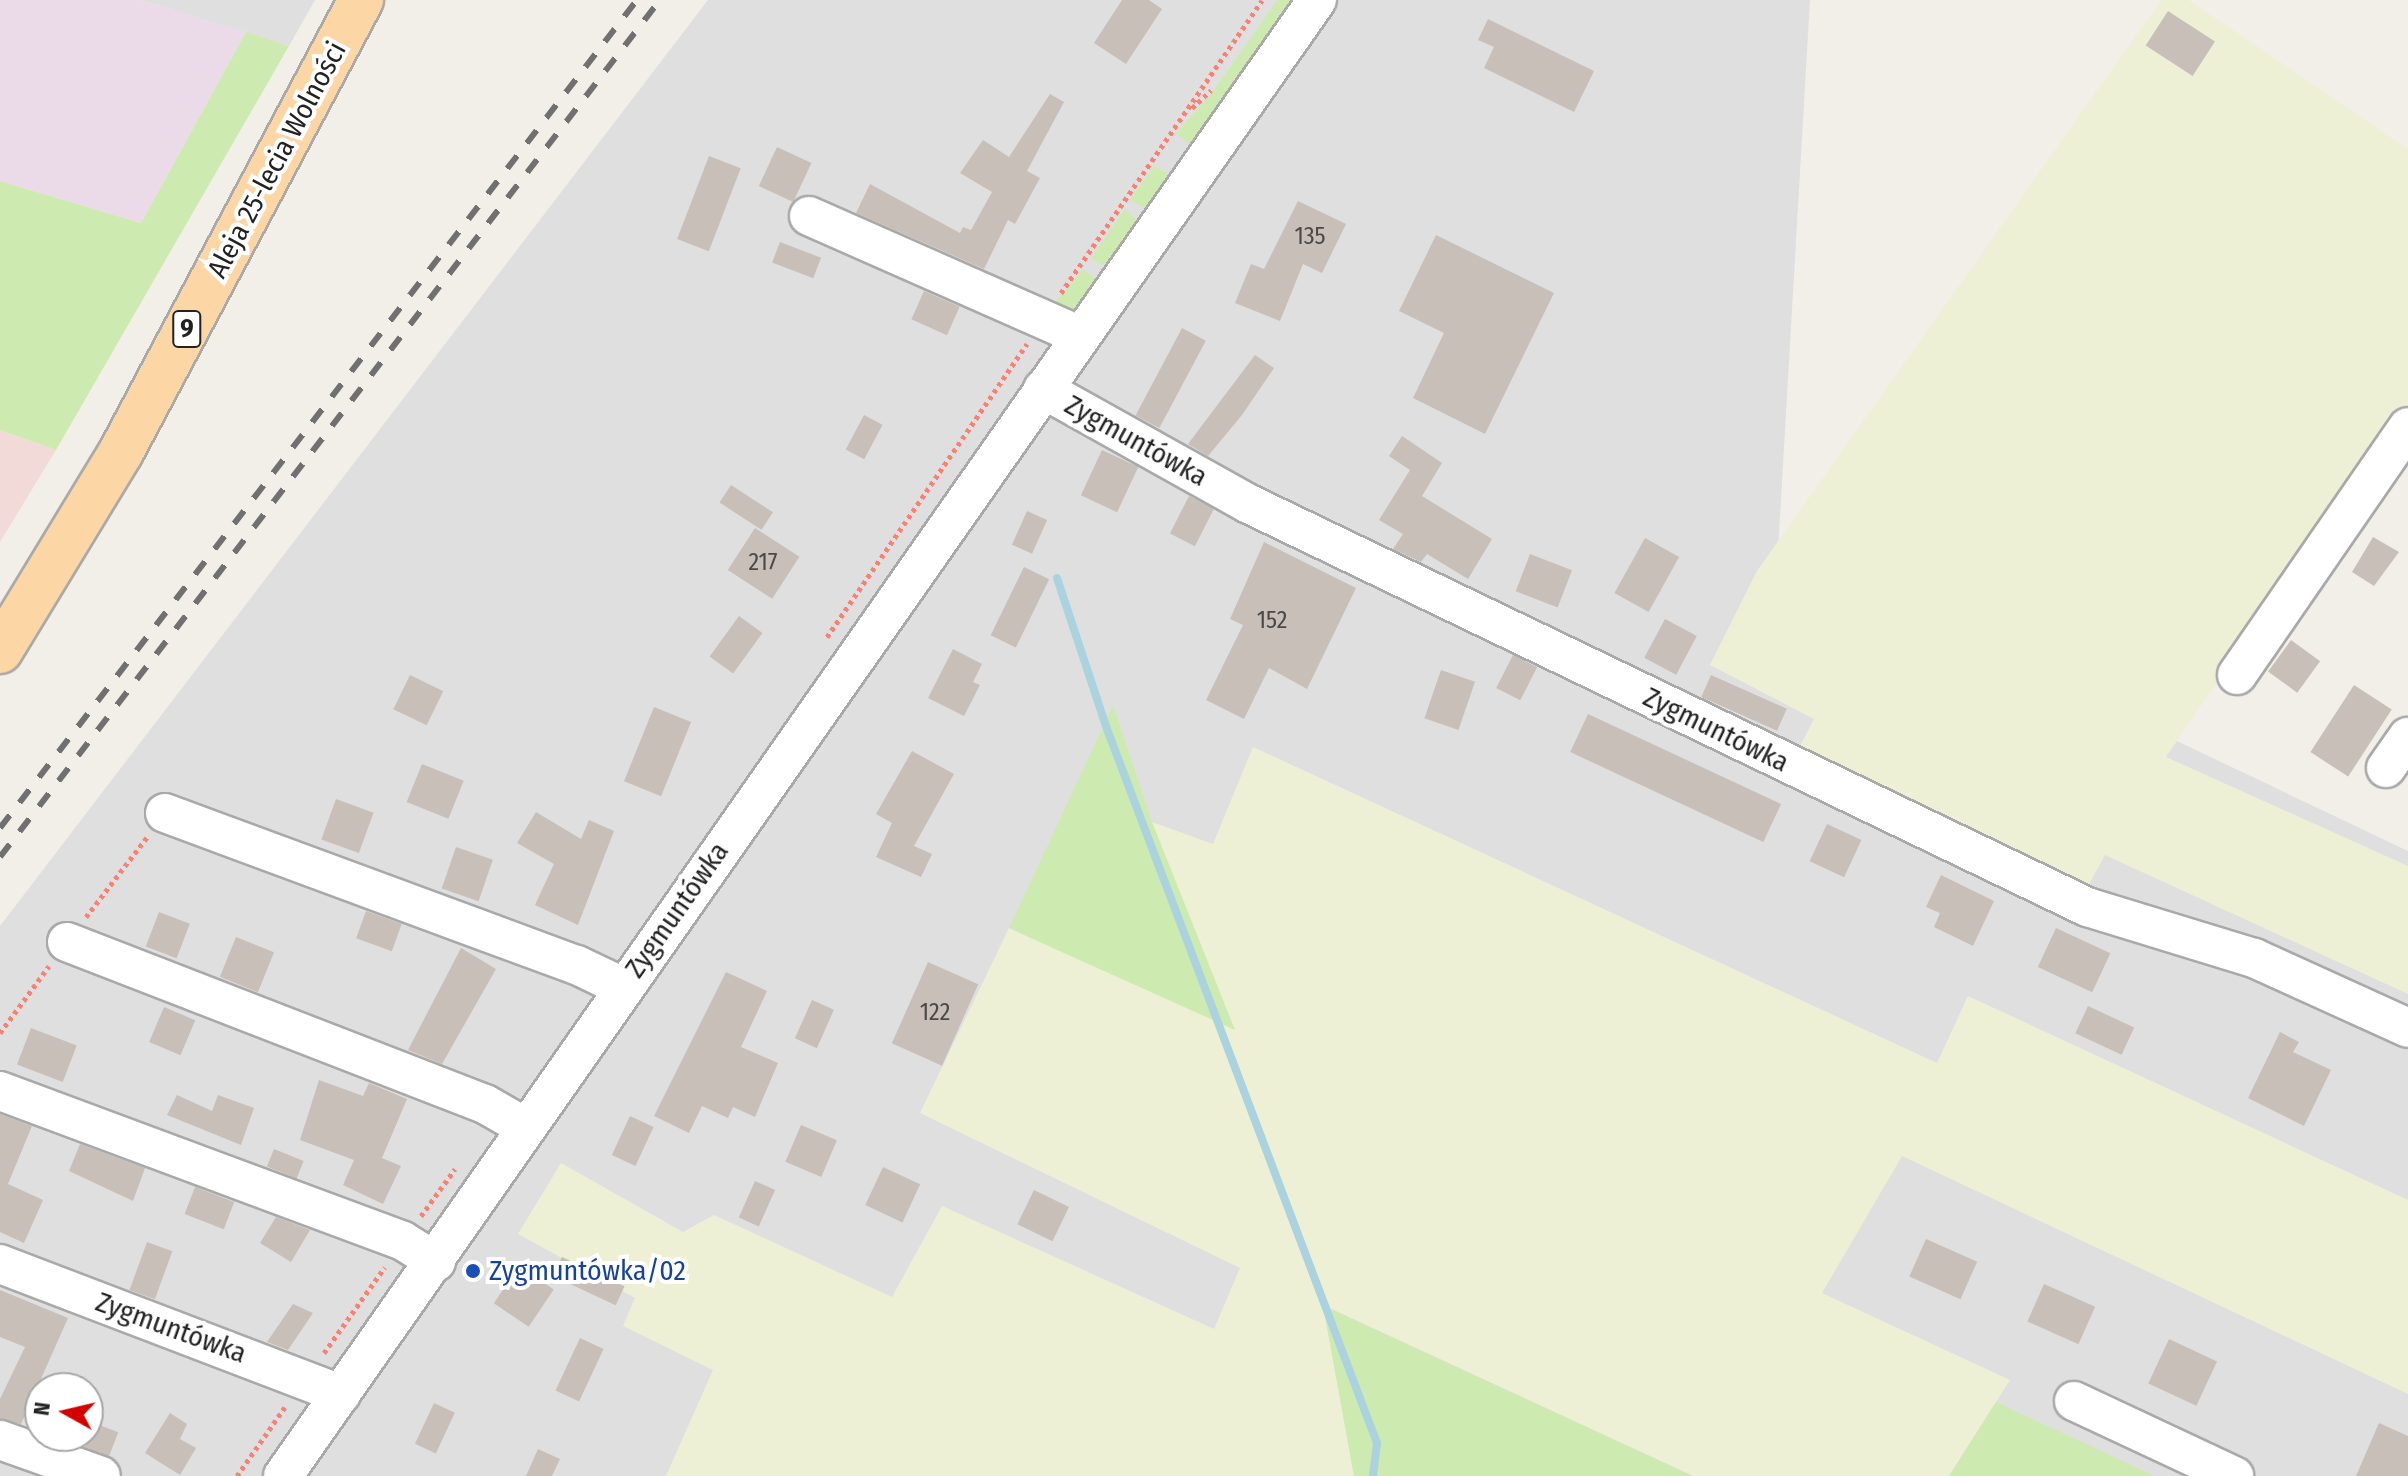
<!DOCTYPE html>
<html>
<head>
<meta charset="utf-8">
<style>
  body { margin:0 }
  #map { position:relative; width:2408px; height:1476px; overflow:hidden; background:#f2efe9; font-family:"Fira Sans Condensed",sans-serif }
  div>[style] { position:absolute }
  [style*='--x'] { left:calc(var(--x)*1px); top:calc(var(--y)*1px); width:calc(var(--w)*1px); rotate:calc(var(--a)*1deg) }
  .residential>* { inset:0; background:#e0dfdf }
  .commercial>* { inset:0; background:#f2dad9 }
  .industrial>* { inset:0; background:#ebdbe8 }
  .farmland>* { inset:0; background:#eef0d5 }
  .grass>* { inset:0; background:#cdebb0; transform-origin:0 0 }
  .stream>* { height:8px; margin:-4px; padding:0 4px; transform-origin:4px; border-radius:4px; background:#aad3df }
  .building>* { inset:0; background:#c7bfb8; transform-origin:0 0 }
  .path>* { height:5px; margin-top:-2.5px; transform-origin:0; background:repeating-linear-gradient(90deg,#fa8072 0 4px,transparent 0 8px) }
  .roads { filter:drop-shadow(2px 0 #a9a9a9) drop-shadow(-2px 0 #a9a9a9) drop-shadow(0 2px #a9a9a9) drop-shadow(0 -2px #a9a9a9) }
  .minor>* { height:38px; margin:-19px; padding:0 19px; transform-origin:19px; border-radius:19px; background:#fff }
  .major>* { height:44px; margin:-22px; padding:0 22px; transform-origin:22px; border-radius:22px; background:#fcd6a4 }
  .rail>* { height:6px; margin-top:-3px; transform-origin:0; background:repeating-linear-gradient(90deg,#707070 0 16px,transparent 0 32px) }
  .dots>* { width:22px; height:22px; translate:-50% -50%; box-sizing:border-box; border:4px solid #fff; border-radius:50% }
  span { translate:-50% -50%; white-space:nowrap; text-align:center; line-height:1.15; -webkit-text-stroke:8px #fff; paint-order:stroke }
  .number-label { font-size:24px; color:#4b4948 }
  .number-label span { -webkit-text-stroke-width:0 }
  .shield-label span { padding:2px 6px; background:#fff; border:2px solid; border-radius:6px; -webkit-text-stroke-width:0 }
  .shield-label { font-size:26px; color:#222; font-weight:700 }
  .street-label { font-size:28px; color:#222 }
  .transit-label { font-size:28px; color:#164399 }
  .left { translate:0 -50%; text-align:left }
  .north { position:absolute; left:24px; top:1372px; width:80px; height:80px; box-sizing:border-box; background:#fff; border:2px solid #a7a7a7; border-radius:50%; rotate:278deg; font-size:22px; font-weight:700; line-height:32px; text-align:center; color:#222 }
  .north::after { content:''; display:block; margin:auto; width:28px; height:36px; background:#d40000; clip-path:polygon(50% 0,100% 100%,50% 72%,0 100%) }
</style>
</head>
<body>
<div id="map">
  <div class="residential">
    <div style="clip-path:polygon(142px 0,315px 0,289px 46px)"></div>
    <div style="clip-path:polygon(evenodd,708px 0,1810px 0,1778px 551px,2408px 851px,2408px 1476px,0 1476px,0 926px,708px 0,40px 1388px,88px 1388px,88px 1436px,40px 1436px,40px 1388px)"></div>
  </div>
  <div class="commercial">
    <div style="clip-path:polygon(0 430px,56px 450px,0 542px)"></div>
  </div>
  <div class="industrial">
    <div style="clip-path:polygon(0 0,142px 0,246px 32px,141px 223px,0 181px)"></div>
  </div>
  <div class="farmland">
    <div style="clip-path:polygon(2161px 0,2189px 0,2408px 149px,2408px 403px,2166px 757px,2408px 866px,2408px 994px,2105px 855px,2088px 886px,1797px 752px,1814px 719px,1710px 665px,1757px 571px)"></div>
    <div style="clip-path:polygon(1253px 747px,1937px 1063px,1968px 996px,2408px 1200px,2408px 1394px,1902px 1156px,1822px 1293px,2010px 1380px,1949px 1476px,1693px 1476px,1323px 1305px,1354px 1476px,666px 1476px,713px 1370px,623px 1326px,635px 1298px,518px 1234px,561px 1163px,683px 1232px,714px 1215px,892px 1297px,942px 1206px,1214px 1329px,1240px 1268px,920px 1113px,1009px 928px,1234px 1029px,1152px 822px,1213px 844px)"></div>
  </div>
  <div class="grass">
    <div style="clip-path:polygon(1277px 0,1295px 0,1195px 144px,1189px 144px,1176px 133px,1212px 93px)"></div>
    <div style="clip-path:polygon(246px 32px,289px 46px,56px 450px,0 430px,0 181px,141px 223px)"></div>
    <div style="clip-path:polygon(1154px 166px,1167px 173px,1168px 180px,1151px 206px,1143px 207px,1130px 200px)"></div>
    <div style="clip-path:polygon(1125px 209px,1140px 223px,1112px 263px,1101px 265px,1091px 258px)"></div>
    <div style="left:1084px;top:269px;width:18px;height:51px;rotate:41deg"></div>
    <div style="clip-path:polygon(1113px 705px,1152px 822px,1235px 1030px,1009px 928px)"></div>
    <div style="clip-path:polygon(1323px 1305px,1322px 1305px,1693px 1476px,1354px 1476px)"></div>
    <div style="clip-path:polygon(1996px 1402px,2155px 1476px,1949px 1476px)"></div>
  </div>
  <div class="stream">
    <div style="--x:1057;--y:578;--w:159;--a:71.7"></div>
    <div style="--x:1107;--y:729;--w:763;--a:69.29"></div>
    <div style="--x:1377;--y:1443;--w:33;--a:97"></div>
  </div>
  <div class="building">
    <div style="clip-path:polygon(1122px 0,1149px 0,1162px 9px,1126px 64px,1094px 43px)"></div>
    <div style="left:2168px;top:11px;width:56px;height:41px;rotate:33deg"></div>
    <div style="clip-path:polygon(1488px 19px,1594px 71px,1574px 112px,1484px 68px,1494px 47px,1478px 40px)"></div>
    <div style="clip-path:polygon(1050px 94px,1064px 102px,1027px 171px,1040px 178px,1015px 224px,1008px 220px,984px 269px,856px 213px,870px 184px,960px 233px,963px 227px,971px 230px,992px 192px,960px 173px,983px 140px,1009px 157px)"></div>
    <div style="left:777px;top:147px;width:38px;height:43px;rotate:25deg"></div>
    <div style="left:709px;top:156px;width:34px;height:89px;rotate:21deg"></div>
    <div style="clip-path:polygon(1298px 201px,1346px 224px,1322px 273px,1303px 264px,1280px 321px,1235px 303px,1251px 264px,1264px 269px)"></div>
    <div style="clip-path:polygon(1436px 235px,1554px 293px,1485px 434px,1413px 398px,1444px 333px,1399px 311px)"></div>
    <div style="left:780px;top:242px;width:44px;height:22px;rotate:21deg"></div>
    <div style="left:924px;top:291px;width:39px;height:31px;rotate:24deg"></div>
    <div style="left:1182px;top:328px;width:27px;height:99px;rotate:28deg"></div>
    <div style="clip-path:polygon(1255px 355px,1274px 368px,1242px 415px,1208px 456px,1188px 444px)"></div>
    <div style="left:864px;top:415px;width:21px;height:39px;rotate:28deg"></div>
    <div style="clip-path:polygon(1402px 436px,1442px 463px,1422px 496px,1492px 539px,1468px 579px,1427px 554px,1421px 562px,1393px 549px,1403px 534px,1379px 520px,1410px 470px,1389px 456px)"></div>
    <div style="left:1102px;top:450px;width:40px;height:50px;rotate:25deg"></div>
    <div style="left:731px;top:485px;width:50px;height:21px;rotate:33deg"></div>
    <div style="left:1189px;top:496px;width:28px;height:42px;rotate:27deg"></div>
    <div style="left:1027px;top:511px;width:22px;height:37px;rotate:24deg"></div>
    <div style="left:755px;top:528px;width:53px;height:50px;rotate:33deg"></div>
    <div style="clip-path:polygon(2373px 537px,2399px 552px,2374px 586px,2352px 572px)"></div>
    <div style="left:1645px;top:538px;width:39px;height:63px;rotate:29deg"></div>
    <div style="clip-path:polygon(1264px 542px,1356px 588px,1307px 689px,1269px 668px,1244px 719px,1206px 700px,1243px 625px,1230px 619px)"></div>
    <div style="left:1530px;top:554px;width:45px;height:40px;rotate:21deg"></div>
    <div style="left:1024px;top:567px;width:28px;height:76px;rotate:26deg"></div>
    <div style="left:739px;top:616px;width:29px;height:50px;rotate:36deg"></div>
    <div style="left:1665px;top:619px;width:36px;height:44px;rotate:28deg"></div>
    <div style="left:2291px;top:640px;width:36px;height:39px;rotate:36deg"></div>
    <div style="clip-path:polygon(953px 649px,982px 664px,973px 682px,980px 685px,964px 716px,928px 698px)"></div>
    <div style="left:1513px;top:655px;width:27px;height:37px;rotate:27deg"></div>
    <div style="left:1441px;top:670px;width:36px;height:51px;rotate:19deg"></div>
    <div style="left:410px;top:675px;width:37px;height:38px;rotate:26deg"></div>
    <div style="left:1711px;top:675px;width:83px;height:24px;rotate:24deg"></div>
    <div style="left:2354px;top:685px;width:45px;height:80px;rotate:33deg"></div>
    <div style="left:654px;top:707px;width:40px;height:80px;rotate:22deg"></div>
    <div style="left:1588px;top:714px;width:213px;height:42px;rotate:25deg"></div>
    <div style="clip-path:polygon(912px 751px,954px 774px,914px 846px,932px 854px,921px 877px,876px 857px,892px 823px,876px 814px)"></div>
    <div style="left:422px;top:764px;width:45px;height:41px;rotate:22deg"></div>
    <div style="left:336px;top:799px;width:40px;height:43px;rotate:20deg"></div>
    <div style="clip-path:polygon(536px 812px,581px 839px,589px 820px,614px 831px,578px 925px,535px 905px,554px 864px,517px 843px)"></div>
    <div style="left:1827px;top:824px;width:38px;height:41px;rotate:25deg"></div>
    <div style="left:456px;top:847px;width:39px;height:44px;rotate:19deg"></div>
    <div style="clip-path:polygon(1941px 875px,1994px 901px,1973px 946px,1934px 927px,1940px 913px,1926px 907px)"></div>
    <div style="left:366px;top:911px;width:38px;height:29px;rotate:20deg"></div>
    <div style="left:159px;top:912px;width:33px;height:37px;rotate:21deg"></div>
    <div style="left:2056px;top:928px;width:60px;height:43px;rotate:25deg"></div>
    <div style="left:236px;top:937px;width:41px;height:43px;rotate:22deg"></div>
    <div style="clip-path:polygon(461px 948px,496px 969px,442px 1064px,408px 1050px)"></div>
    <div style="left:928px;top:962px;width:55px;height:89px;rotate:24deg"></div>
    <div style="clip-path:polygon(726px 972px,767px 991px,741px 1047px,778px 1063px,755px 1117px,733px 1107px,728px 1118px,702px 1106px,689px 1133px,654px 1116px)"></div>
    <div style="left:812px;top:1000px;width:24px;height:42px;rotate:24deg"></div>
    <div style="left:2088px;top:1006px;width:51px;height:30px;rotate:25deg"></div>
    <div style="left:164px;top:1007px;width:34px;height:38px;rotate:23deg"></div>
    <div style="left:31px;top:1028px;width:49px;height:39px;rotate:21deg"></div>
    <div style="clip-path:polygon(2280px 1032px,2299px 1042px,2293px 1052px,2331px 1070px,2304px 1126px,2248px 1098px)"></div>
    <div style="clip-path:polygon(319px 1080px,363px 1096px,369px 1083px,407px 1099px,382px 1158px,401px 1166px,383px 1204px,343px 1185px,354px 1160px,300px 1140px)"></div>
    <div style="clip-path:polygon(177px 1095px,212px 1111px,218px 1095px,254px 1108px,241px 1145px,167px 1115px)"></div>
    <div style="clip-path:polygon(0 1114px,32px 1126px,8px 1184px,43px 1200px,24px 1243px,0 1232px)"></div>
    <div style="left:630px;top:1116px;width:26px;height:43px;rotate:25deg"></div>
    <div style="left:801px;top:1125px;width:39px;height:40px;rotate:23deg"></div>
    <div style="clip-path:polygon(80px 1144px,145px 1168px,133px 1201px,69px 1171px)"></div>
    <div style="left:274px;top:1149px;width:32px;height:19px;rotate:22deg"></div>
    <div style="left:883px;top:1167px;width:41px;height:42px;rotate:25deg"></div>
    <div style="left:755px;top:1181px;width:22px;height:40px;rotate:24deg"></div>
    <div style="left:195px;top:1187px;width:42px;height:29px;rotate:21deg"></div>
    <div style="left:1034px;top:1190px;width:39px;height:38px;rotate:26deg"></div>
    <div style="clip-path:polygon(276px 1217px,310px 1230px,291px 1262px,260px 1243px)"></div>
    <div style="left:1926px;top:1239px;width:56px;height:41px;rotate:24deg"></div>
    <div style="left:147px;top:1242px;width:27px;height:51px;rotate:20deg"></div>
    <div style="left:562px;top:1257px;width:69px;height:21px;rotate:25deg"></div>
    <div style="left:519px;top:1266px;width:42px;height:45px;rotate:34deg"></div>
    <div style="left:2044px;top:1284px;width:56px;height:41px;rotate:24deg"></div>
    <div style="clip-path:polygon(0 1290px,68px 1318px,21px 1424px,0 1419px,0 1399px,25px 1347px,0 1337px)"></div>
    <div style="clip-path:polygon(293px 1304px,313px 1313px,288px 1350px,267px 1342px)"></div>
    <div style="left:580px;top:1338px;width:26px;height:58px;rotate:25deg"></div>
    <div style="left:2169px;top:1339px;width:53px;height:49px;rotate:25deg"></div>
    <div style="left:434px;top:1403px;width:23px;height:45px;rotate:25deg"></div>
    <div style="clip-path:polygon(170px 1413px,187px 1424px,180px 1439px,196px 1448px,180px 1475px,145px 1453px)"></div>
    <div style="left:94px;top:1423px;width:26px;height:26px;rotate:21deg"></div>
    <div style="clip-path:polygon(2379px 1423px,2408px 1436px,2408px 1476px,2356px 1476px)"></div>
    <div style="clip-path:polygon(538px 1449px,560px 1459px,552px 1476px,526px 1476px)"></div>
  </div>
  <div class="path">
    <div style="--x:1192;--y:108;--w:26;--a:-43"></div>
    <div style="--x:1061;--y:293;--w:355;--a:-55.5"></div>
    <div style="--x:827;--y:637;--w:355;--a:-55.7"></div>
    <div style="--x:86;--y:917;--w:102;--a:-52.6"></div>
    <div style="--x:0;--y:1033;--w:83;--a:-53.8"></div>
    <div style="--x:421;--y:1216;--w:58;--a:-54.1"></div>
    <div style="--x:324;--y:1353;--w:105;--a:-54.7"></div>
    <div style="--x:237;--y:1476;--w:84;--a:-55.2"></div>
  </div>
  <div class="roads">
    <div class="minor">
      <div style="--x:809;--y:216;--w:297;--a:23.8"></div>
      <div style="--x:1043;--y:389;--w:236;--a:29.2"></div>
      <div style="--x:1249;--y:504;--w:930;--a:25.68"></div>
      <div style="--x:2087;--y:907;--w:175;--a:17"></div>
      <div style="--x:2254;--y:958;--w:169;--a:24.4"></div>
      <div style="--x:2237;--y:675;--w:301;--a:-55.4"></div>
      <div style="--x:2386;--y:768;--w:38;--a:-55"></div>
      <div style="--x:165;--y:813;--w:439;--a:20.3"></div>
      <div style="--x:577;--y:965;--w:51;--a:25.6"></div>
      <div style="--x:67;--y:942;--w:448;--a:21.2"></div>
      <div style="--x:485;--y:1104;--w:46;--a:29.9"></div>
      <div style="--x:0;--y:1091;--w:430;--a:20.4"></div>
      <div style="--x:403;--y:1241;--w:39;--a:32"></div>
      <div style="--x:0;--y:1264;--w:365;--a:20.9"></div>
      <div style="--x:2074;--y:1401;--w:177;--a:25.1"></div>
      <div style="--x:0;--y:1440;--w:107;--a:19.6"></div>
      <div style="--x:283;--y:1476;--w:1802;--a:-54.99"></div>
    </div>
    <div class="major">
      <div style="--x:0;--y:651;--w:233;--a:-58.7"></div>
      <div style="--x:121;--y:452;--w:512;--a:-62.03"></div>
    </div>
  </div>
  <div class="rail">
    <div style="--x:0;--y:828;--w:1045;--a:-52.43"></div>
    <div style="--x:0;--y:857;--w:1082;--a:-52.4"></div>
  </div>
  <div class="dots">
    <div style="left:473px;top:1271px;background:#1a4fb4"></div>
  </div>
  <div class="number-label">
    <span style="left:1310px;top:237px">135</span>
    <span style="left:763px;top:563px">217</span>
    <span style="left:1272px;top:621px">152</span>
    <span style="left:935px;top:1013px">122</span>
  </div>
  <div class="shield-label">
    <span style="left:187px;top:329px">9</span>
  </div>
  <div class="street-label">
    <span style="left:277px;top:160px;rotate:-62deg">Aleja 25-lecia Wolności</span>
    <span style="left:1136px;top:441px;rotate:29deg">Zygmuntówka</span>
    <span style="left:1716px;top:730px;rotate:26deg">Zygmuntówka</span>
    <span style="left:677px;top:910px;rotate:-55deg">Zygmuntówka</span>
    <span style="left:171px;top:1328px;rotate:20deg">Zygmuntówka</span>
  </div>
  <div class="transit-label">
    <span class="left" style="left:489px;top:1271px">Zygmuntówka/02</span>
  </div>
  <div class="north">N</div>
</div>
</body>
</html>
